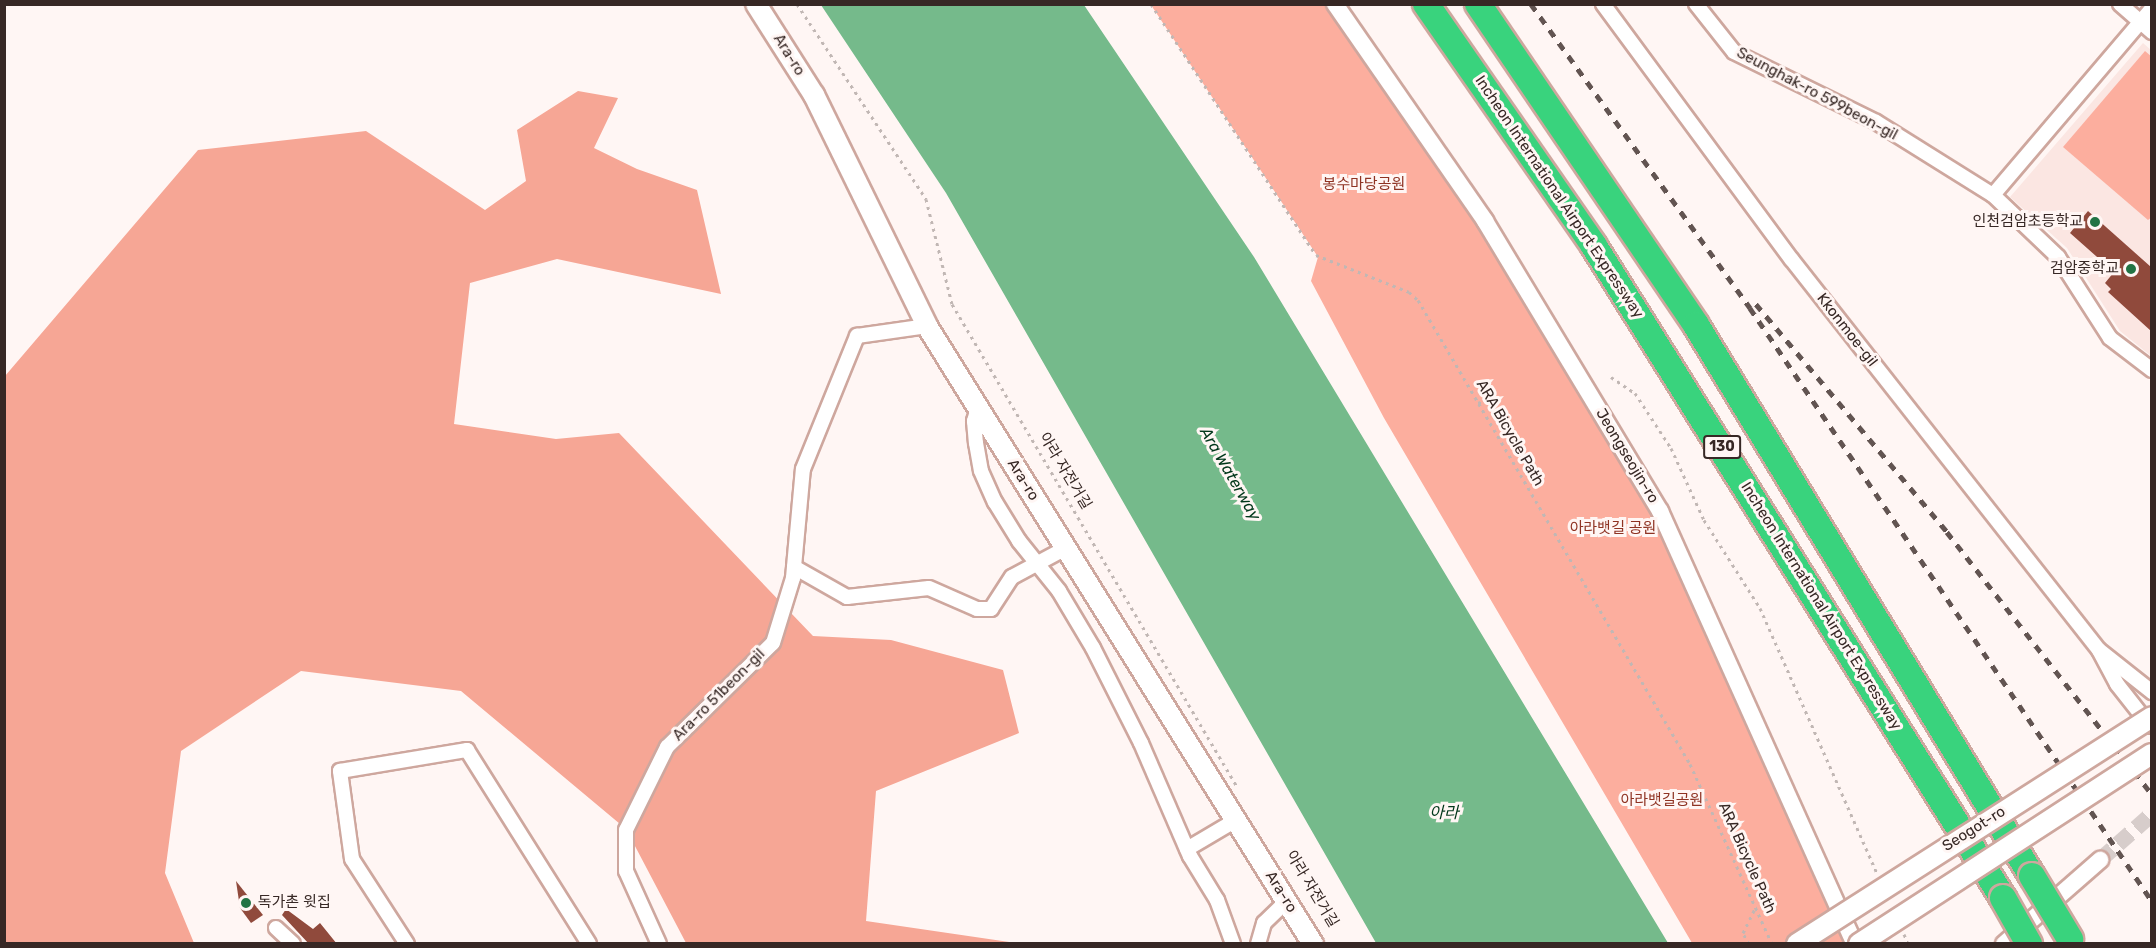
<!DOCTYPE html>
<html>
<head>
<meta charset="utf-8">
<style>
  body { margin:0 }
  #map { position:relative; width:2156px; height:948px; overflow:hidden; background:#fff6f4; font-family:Rubik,"Noto Sans KR",sans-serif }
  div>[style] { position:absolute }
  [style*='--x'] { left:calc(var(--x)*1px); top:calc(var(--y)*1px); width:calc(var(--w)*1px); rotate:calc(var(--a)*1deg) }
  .built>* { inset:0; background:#fbe6e2 }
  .green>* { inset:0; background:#fcae9e }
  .forest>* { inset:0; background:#f6a695 }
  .water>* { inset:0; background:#75ba8b }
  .building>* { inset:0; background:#904a3c }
  .tertiary-tunnel>* { height:16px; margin-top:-8px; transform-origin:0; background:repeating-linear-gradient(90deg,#d7cdcb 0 16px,transparent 0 24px) }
  .path>* { height:3px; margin-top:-1.5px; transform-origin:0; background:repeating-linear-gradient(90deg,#c1b7b4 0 3px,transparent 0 7.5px) }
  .roads { filter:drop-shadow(2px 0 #cea79e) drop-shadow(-2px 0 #cea79e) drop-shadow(0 2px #cea79e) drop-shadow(0 -2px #cea79e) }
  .minor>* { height:14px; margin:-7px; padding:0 7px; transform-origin:7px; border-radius:7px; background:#fff }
  .tertiary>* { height:16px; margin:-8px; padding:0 8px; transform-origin:8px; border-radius:8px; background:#fff }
  .secondary>* { height:20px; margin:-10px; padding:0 10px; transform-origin:10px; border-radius:10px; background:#fff }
  .motorway>* { height:26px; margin:-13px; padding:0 13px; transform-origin:13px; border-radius:13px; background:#39d37d }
  .rail>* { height:4.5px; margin-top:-2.25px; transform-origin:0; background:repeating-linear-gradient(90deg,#625451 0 8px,transparent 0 16px) }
  .bridges { filter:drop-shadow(2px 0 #cea79e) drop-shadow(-2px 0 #cea79e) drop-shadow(0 2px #cea79e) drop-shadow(0 -2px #cea79e) }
  .secondary-bridge>* { height:20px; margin:-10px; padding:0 10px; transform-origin:10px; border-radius:10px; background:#fff }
  .motorway-bridge>* { height:26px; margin:-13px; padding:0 13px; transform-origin:13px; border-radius:13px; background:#39d37d }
  .dots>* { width:16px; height:16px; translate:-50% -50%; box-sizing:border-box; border:3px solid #fff6f4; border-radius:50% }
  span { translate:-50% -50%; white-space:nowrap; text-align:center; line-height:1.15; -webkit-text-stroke:6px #fff6f4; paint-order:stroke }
  .shield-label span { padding:2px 4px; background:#fff6f4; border:2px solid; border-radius:4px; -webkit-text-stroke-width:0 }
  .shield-label { font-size:14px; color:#372825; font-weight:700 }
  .street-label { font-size:15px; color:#372825 }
  .park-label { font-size:15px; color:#8f3323 }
  .poi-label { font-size:15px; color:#372825 }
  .right { translate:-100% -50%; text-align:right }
  .left { translate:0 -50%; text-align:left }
  .water-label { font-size:16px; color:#00371a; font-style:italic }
  .frame { position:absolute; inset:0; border:6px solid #372825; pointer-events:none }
</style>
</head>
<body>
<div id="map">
  <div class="built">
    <div style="clip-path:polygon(2143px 43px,2151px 50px,2151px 356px,2120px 331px,2067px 248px,2010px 197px)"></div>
  </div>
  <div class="green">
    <div style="clip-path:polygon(1151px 5px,1334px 5px,1485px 221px,1660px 511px,1855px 943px,1692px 943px,1384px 418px,1311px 281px,1318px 257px)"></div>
    <div style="clip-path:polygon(2145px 51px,2152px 57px,2152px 217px,2148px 220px,2063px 147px)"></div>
  </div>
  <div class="forest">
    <div style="clip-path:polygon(578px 91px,618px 98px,594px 148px,637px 169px,697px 190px,721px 294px,557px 259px,470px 283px,454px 424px,556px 439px,619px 433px,813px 636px,891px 640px,1003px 670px,1019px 733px,876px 791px,866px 921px,1016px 943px,686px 943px,626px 829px,461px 691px,301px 671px,181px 751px,165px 873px,194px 943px,5px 944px,5px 376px,198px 150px,366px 131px,485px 210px,526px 181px,517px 130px)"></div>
  </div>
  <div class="water">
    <div style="clip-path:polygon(821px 5px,1084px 5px,1254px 257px,1668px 943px,1376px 943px,946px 193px)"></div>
  </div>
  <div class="building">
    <div style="clip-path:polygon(2088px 211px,2151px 267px,2151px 331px,2108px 292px,2111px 289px,2105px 283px,2114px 272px,2070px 233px)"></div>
    <div style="clip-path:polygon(236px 881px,263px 915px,251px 923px,240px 908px)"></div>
    <div style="clip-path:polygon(286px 909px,313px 929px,320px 923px,337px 944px,309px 944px,282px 915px)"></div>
  </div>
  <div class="tertiary-tunnel">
    <div style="--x:2100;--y:860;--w:69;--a:-41.5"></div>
  </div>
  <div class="path">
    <div style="--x:797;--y:4;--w:234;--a:56.5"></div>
    <div style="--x:926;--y:199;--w:108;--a:76.1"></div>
    <div style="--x:952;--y:304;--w:559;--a:59.44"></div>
    <div style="--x:1151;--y:4;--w:300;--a:56.7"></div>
    <div style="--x:1316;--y:255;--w:100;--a:21.7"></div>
    <div style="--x:1409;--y:292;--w:12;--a:42"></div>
    <div style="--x:1418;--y:300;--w:538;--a:59.62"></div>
    <div style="--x:1690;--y:764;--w:198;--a:65.5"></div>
    <div style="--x:1611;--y:377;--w:29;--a:34"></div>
    <div style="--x:1635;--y:393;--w:66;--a:56.8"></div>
    <div style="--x:1671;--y:448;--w:79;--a:65.4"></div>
    <div style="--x:1704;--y:520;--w:104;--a:57.5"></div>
    <div style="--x:1760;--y:608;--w:290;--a:66.2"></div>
    <div style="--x:1478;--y:403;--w:12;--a:-20"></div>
    <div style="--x:1904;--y:934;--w:11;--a:68"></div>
    <div style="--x:1749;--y:944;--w:13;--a:-119"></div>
    <div style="--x:1743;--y:933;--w:30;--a:-64"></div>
  </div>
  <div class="roads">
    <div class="minor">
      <div style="--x:1603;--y:4;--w:318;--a:53.6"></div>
      <div style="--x:1792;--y:260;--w:496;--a:51.8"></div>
      <div style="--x:1696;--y:4;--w:61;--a:51.6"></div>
      <div style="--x:1734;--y:52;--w:158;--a:26.2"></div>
      <div style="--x:1876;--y:122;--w:138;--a:32"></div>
      <div style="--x:1993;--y:195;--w:90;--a:43.6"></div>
      <div style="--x:2058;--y:257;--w:96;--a:57.3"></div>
      <div style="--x:2110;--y:338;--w:53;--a:37.3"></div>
      <div style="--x:2120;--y:4;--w:43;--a:41.2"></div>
      <div style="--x:1993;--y:195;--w:245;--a:-49.6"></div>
      <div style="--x:978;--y:408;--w:14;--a:107"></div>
      <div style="--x:974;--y:421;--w:22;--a:85"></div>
      <div style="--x:976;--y:443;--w:28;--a:80"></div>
      <div style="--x:981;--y:471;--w:34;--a:66"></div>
      <div style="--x:995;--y:502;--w:46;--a:58.4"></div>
      <div style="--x:1019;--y:541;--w:64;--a:51.3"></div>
      <div style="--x:1059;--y:591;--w:66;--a:59.2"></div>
      <div style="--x:1093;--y:648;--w:106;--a:63.2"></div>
      <div style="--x:1141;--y:743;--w:123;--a:66.6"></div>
      <div style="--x:1190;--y:856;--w:52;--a:58.5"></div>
      <div style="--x:1217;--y:900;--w:47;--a:70"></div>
      <div style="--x:794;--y:567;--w:61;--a:29.5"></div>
      <div style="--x:847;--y:597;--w:82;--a:-6.3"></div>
      <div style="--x:929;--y:588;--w:52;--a:23.6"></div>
      <div style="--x:977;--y:609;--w:14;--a:0"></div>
      <div style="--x:991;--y:609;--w:38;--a:-57"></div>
      <div style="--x:1012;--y:577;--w:61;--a:-28.2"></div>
      <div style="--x:2150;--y:726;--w:53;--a:-128.2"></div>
      <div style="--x:2117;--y:684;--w:38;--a:-118"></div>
      <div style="--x:2099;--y:650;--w:68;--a:38.4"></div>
      <div style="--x:1187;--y:849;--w:57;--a:-30.6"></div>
      <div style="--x:276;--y:928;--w:23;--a:43"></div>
      <div style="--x:407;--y:944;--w:101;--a:-122.9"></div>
      <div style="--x:352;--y:859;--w:89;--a:-97.8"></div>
      <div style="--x:340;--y:771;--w:129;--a:-9.4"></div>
      <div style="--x:467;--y:750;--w:229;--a:57.8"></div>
      <div style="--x:659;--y:944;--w:80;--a:-114.3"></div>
      <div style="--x:626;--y:871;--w:41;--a:-90"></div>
      <div style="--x:626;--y:830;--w:93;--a:-63.7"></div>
      <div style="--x:667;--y:747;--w:148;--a:-44.5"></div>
      <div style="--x:773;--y:643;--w:68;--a:-72.9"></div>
      <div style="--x:793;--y:578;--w:109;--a:-84.8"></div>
      <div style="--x:803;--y:469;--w:144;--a:-67.9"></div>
      <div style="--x:857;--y:336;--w:71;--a:-8.1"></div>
      <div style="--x:1258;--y:944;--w:22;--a:-74"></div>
      <div style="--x:1264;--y:923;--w:32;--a:-44"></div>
    </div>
    <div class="tertiary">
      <div style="--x:1335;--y:4;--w:264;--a:55.3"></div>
      <div style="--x:1485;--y:221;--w:339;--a:58.9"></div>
      <div style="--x:1660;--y:511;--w:475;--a:65.8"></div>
      <div style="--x:2004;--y:944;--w:128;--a:-41.2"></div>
    </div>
    <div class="secondary">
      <div style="--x:756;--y:4;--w:108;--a:57.5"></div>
      <div style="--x:814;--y:95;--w:257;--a:63.9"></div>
      <div style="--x:927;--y:326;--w:729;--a:58.01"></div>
    </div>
    <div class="motorway">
      <div style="--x:1426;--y:4;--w:295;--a:55.2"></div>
      <div style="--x:1594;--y:246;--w:770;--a:57.9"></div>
      <div style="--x:1478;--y:4;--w:388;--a:55.8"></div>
      <div style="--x:1696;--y:325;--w:645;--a:58.63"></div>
    </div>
  </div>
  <div class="rail">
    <div style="--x:1531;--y:4;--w:375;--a:54.2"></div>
    <div style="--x:1750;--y:308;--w:716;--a:55.87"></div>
    <div style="--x:1756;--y:304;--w:297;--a:50"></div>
    <div style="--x:1947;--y:532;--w:333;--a:52"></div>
  </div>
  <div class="bridges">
    <div class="secondary-bridge">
      <div style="--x:1797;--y:944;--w:421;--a:-32.6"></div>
      <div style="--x:1859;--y:944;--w:349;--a:-33"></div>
    </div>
    <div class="motorway-bridge">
      <div style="--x:2032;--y:876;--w:74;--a:58.9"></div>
      <div style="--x:2003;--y:898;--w:53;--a:60.5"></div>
    </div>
  </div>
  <div class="dots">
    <div style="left:2095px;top:222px;background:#227344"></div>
    <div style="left:2131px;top:269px;background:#227344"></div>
    <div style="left:246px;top:903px;background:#227344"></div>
  </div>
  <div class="shield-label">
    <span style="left:1722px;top:447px">130</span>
  </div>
  <div class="street-label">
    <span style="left:789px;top:55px;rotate:58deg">Ara-ro</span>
    <span style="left:1817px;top:94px;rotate:28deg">Seunghak-ro 599beon-gil</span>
    <span style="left:1559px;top:197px;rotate:56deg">Incheon International Airport Expressway</span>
    <span style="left:1847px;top:330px;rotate:52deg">Kkonmoe-gil</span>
    <span style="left:1510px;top:433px;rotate:60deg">ARA Bicycle Path</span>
    <span style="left:1627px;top:456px;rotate:59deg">Jeongseojin-ro</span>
    <span style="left:1065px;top:471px;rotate:59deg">아라 자전거길</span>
    <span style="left:1023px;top:480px;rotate:58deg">Ara-ro</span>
    <span style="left:1821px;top:606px;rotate:58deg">Incheon International Airport Expressway</span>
    <span style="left:719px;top:695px;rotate:-45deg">Ara-ro 51beon-gil</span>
    <span style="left:1974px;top:829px;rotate:-32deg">Seogot-ro</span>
    <span style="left:1747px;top:858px;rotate:66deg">ARA Bicycle Path</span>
    <span style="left:1312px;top:889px;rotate:59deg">아라 자전거길</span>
    <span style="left:1281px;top:892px;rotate:58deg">Ara-ro</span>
  </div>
  <div class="park-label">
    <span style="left:1364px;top:185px">봉수마당공원</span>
    <span style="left:1613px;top:529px">아라뱃길 공원</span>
    <span style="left:1662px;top:801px">아라뱃길공원</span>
  </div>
  <div class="poi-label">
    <span class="right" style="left:2083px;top:222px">인천검암초등학교</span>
    <span class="right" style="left:2119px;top:269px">검암중학교</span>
    <span class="left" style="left:258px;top:903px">독가촌 윗집</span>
  </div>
  <div class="water-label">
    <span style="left:1230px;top:474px;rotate:60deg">Ara Waterway</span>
    <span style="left:1444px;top:813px">아라</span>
  </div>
  <div class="frame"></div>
</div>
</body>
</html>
